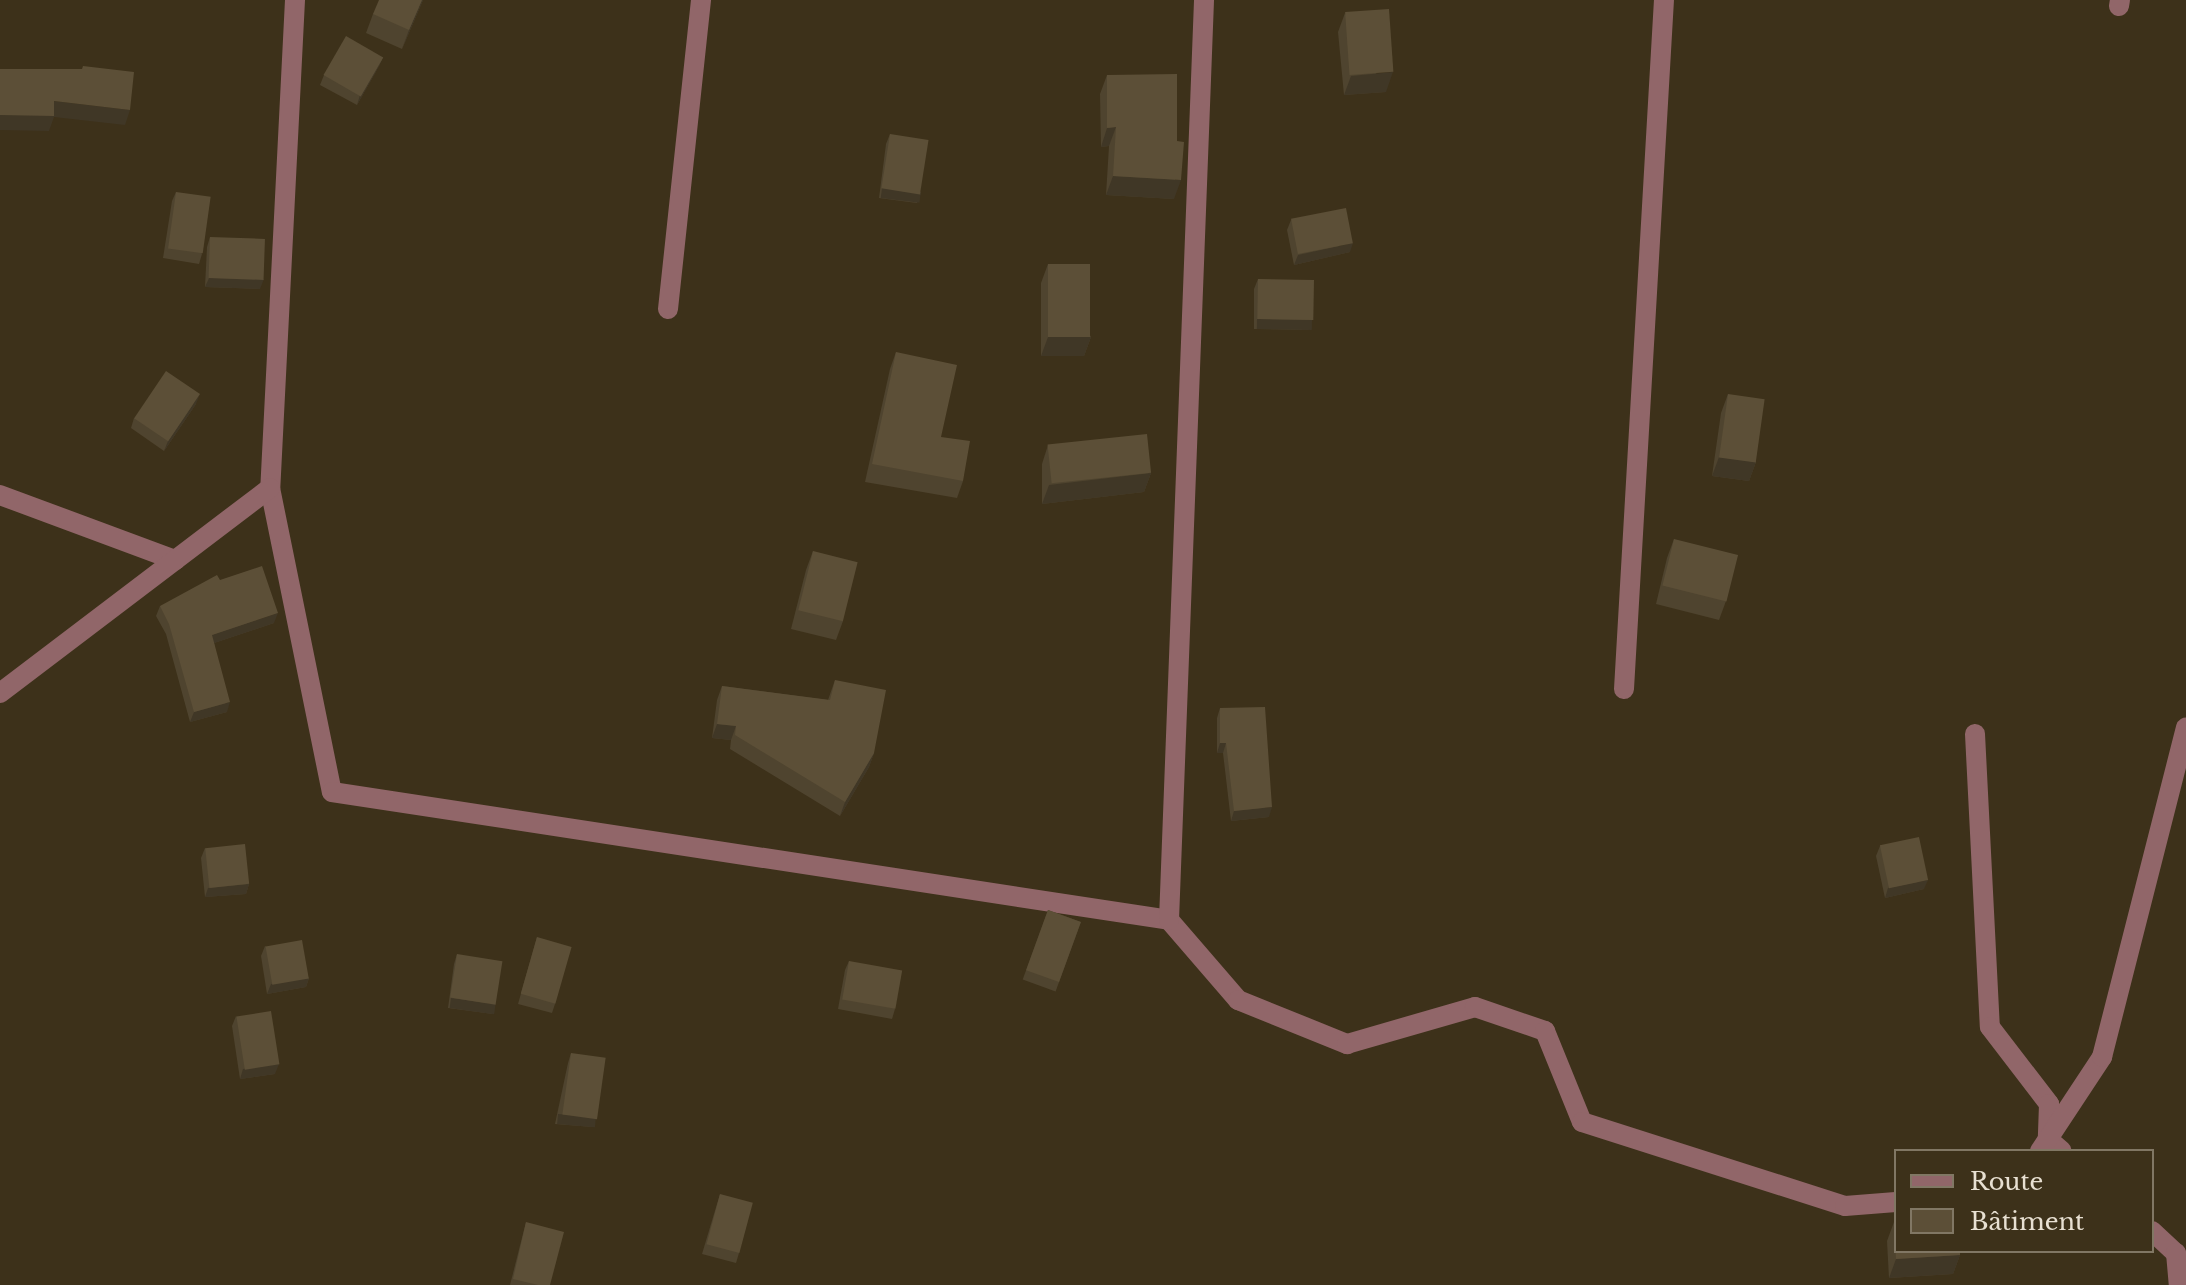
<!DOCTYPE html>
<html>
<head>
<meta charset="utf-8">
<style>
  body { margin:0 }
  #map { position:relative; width:2186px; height:1285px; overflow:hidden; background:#3d311a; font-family:"Libre Baskerville",serif }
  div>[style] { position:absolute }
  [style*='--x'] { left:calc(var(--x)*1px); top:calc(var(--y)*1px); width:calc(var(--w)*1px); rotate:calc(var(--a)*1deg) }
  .minor>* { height:20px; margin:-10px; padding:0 10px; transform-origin:10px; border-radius:10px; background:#916669 }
  .wall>* { inset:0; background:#4f442f; transform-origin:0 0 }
  .shaded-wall>* { inset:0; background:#403726; transform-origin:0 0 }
  .building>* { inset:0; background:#5c4f37; transform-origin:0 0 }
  span { translate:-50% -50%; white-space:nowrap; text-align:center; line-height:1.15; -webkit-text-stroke:7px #3d311a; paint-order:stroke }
  .legend { position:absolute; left:1894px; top:1149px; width:260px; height:104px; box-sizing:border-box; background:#3d311a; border:2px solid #817764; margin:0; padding:10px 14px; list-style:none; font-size:24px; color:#e8e0d2 }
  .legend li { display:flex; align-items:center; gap:16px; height:40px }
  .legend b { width:40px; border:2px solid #817764 }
</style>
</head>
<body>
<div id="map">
  <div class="minor">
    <div style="--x:295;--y:0;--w:489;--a:92.9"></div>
    <div style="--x:270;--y:488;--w:310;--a:78.5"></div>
    <div style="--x:332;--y:792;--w:847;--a:8.69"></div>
    <div style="--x:1169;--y:920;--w:106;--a:49.2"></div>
    <div style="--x:1238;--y:1000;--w:118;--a:22"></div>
    <div style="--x:1347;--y:1044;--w:133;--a:-16.1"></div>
    <div style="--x:1475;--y:1007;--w:74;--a:18.9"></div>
    <div style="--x:1545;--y:1031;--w:98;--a:67.9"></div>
    <div style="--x:1582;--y:1122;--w:276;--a:17.7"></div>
    <div style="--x:1845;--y:1206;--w:51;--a:-4.5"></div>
    <div style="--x:2119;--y:6;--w:6;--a:-81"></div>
    <div style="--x:668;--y:309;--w:311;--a:-83.9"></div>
    <div style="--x:0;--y:495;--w:187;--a:20.4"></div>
    <div style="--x:1624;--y:689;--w:690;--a:-86.68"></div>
    <div style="--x:0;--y:693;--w:339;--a:-37.2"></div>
    <div style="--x:1975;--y:734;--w:293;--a:87.1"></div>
    <div style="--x:1990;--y:1027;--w:97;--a:52.5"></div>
    <div style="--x:2049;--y:1104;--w:35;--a:92"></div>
    <div style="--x:2048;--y:1139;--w:18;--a:41"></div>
    <div style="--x:1169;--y:920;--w:921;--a:-87.82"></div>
    <div style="--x:2040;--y:1151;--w:113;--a:-56.6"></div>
    <div style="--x:2102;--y:1057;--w:340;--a:-75.7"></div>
    <div style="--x:2152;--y:1231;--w:33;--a:43"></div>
    <div style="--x:2176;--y:1253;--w:32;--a:85"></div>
  </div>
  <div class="wall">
    <div style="clip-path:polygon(423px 0,402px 49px,366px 33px,373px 14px)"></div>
    <div style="clip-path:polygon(1345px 13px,1386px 92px,1344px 95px,1338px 32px)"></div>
    <div style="clip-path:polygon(383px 57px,379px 66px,357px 105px,320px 85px,324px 75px)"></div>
    <div style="clip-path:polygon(1107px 75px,1177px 141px,1174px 199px,1106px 195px,1109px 146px,1101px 147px,1100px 94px)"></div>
    <div style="clip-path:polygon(890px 134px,921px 193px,917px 203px,879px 198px,886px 144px)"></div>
    <div style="clip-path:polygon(176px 192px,202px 254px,199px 264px,163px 258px,172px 201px)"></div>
    <div style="clip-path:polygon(1291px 220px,1350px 252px,1294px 265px,1287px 230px)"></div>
    <div style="clip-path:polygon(210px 237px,260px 289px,205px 287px,207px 247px)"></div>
    <div style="clip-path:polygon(1048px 264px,1091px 337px,1084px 356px,1041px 356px,1041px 283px)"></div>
    <div style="clip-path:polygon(1258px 279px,1312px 320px,1309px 330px,1254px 329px,1254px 289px)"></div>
    <div style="clip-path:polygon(896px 352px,941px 437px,963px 481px,957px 498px,865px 482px,890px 369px)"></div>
    <div style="clip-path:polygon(1728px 394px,1756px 462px,1749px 481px,1712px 476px,1721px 413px)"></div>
    <div style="clip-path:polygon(196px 404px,164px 451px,131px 428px,134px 418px)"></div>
    <div style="clip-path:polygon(1048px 445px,1151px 473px,1144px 492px,1042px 504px,1042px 464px)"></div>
    <div style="clip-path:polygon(1674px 539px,1726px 601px,1719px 620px,1656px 604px,1667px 558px)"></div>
    <div style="clip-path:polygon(813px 551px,843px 621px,836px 640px,791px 629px,806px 570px)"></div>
    <div style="clip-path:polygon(160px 606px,274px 623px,214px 643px,227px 712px,190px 722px,166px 634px,156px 616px)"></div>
    <div style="clip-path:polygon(835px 680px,874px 753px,869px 767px,840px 816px,730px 749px,731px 740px,712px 738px,717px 700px,722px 686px,828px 700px)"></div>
    <div style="clip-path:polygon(1220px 708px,1269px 817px,1231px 821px,1223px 753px,1217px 753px,1217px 718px)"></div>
    <div style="clip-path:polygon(1880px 846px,1924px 889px,1885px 898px,1876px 856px)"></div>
    <div style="clip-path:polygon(205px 848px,249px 884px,246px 894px,205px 897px,201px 858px)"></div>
    <div style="left:1048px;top:910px;width:35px;height:74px;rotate:20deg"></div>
    <div style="clip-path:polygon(537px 937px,555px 1004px,552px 1013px,518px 1004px)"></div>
    <div style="clip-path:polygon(265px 946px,309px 978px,306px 987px,267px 994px,261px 956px)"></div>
    <div style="clip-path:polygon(457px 954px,493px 1014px,448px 1008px,454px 964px)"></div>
    <div style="clip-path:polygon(849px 961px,895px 1009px,892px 1019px,838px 1009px,845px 970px)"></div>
    <div style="clip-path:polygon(236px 1016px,275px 1074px,240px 1079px,232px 1026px)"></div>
    <div style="clip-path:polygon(571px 1053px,596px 1117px,593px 1127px,555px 1124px,568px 1063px)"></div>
    <div style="clip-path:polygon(720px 1194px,739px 1253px,736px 1263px,702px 1254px)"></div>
    <div style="clip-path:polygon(526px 1222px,550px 1285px,510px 1285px)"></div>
    <div style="clip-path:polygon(1894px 1222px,1960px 1255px,1953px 1274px,1889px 1278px,1887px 1241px)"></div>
  </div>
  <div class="shaded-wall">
    <div style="clip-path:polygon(422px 0,423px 0,402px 49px,409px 30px)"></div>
    <div style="clip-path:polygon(383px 57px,379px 66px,357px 105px,360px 95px)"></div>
    <div style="clip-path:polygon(1393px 72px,1386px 92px,1344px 95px,1351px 76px)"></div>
    <div style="clip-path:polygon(54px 101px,130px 110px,125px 125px,54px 117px,49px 131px,0 130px,0 115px)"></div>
    <div style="clip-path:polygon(1116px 127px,1109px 146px,1101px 147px,1107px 128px)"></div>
    <div style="clip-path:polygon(1113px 176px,1181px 180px,1174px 199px,1106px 195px)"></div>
    <div style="left:882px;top:188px;width:39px;height:10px;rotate:7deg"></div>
    <div style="clip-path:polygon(1353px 243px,1350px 252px,1294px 265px,1298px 255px)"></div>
    <div style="clip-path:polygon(209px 278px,264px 279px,260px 289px,205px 287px)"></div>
    <div style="left:1257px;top:319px;width:55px;height:10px;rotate:1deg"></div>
    <div style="clip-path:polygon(1048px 337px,1091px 337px,1084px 356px,1041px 356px)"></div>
    <div style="clip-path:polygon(200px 394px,196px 404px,164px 451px,168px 441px)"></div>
    <div style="clip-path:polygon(1719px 457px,1756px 462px,1749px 481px,1712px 476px)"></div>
    <div style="clip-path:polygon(1151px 473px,1144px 492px,1042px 504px,1049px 485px)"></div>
    <div style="clip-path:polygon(278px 613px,274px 623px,208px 645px,212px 635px)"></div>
    <div style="clip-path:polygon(230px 702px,227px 712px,190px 722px,194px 712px)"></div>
    <div style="clip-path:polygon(717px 724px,736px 726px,731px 740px,712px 738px)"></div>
    <div style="clip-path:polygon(1220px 743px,1226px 743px,1223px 753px,1217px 753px)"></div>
    <div style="clip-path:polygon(874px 753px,869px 767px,840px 816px,845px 802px)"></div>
    <div style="clip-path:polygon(1272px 807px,1269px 817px,1231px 821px,1234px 811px)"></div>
    <div style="clip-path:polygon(1928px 880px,1924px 889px,1885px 898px,1888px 888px)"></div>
    <div style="clip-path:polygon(249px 884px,246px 894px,205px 897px,208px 888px)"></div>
    <div style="clip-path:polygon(309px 978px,306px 987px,267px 994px,271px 984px)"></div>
    <div style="left:451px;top:998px;width:45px;height:10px;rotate:8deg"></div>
    <div style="clip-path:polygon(279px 1064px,275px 1074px,240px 1079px,243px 1069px)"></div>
    <div style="left:558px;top:1114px;width:38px;height:10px;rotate:5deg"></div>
    <div style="clip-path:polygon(1960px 1255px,1953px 1274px,1889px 1278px,1896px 1259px)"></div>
  </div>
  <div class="building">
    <div style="clip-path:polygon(379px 0,422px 0,409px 30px,373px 14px)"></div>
    <div style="left:1389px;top:9px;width:63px;height:44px;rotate:86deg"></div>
    <div style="left:346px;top:36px;width:43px;height:45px;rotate:30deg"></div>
    <div style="clip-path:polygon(83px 66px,134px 72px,130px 110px,54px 101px,54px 116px,0 115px,0 69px,82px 69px)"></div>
    <div style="clip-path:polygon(1177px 74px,1177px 141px,1184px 142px,1181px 180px,1113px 176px,1116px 127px,1107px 128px,1107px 75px)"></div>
    <div style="left:890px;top:134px;width:39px;height:55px;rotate:9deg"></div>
    <div style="left:176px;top:192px;width:35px;height:57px;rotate:8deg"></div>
    <div style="left:1346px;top:208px;width:36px;height:56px;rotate:79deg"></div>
    <div style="left:210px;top:237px;width:55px;height:41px;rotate:2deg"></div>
    <div style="left:1048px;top:264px;width:42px;height:73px"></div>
    <div style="left:1258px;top:279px;width:56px;height:40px;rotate:1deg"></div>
    <div style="clip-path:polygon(896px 352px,957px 365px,941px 437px,970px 441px,963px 481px,872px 464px)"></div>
    <div style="left:166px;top:371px;width:41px;height:57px;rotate:34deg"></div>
    <div style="left:1728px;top:394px;width:37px;height:64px;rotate:8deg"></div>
    <div style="left:1147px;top:434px;width:39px;height:100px;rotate:84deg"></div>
    <div style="left:1674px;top:539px;width:66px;height:48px;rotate:14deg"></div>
    <div style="left:813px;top:551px;width:46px;height:61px;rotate:14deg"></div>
    <div style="clip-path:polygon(262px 566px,278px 613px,212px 635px,230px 702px,194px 712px,169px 624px,160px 606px,217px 575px,220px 580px)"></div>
    <div style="clip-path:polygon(835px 680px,886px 690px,874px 753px,845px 802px,735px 735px,736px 726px,717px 724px,722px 686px,830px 700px)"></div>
    <div style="clip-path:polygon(1265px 707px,1272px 807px,1234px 811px,1226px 743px,1220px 743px,1220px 708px)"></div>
    <div style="left:1919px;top:837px;width:44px;height:40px;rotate:78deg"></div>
    <div style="left:245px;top:844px;width:40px;height:40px;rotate:84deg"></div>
    <div style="left:1048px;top:910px;width:35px;height:64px;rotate:20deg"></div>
    <div style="left:537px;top:937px;width:36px;height:59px;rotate:16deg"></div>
    <div style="left:302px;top:940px;width:39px;height:37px;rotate:80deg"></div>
    <div style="left:457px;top:954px;width:46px;height:44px;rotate:9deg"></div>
    <div style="left:849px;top:961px;width:54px;height:39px;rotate:10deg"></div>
    <div style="left:271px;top:1011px;width:54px;height:35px;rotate:81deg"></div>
    <div style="left:571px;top:1053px;width:35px;height:62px;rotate:8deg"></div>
    <div style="left:720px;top:1194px;width:34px;height:52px;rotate:15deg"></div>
    <div style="clip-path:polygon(526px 1222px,564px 1232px,550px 1285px,538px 1285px,513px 1279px)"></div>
    <div style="clip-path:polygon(1894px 1222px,1896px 1222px,1896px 1251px,1960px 1251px,1960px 1255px,1896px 1259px)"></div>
  </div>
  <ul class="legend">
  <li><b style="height:10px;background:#916669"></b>Route</li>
  <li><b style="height:22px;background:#5c4f37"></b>Bâtiment</li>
  </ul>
</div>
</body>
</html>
